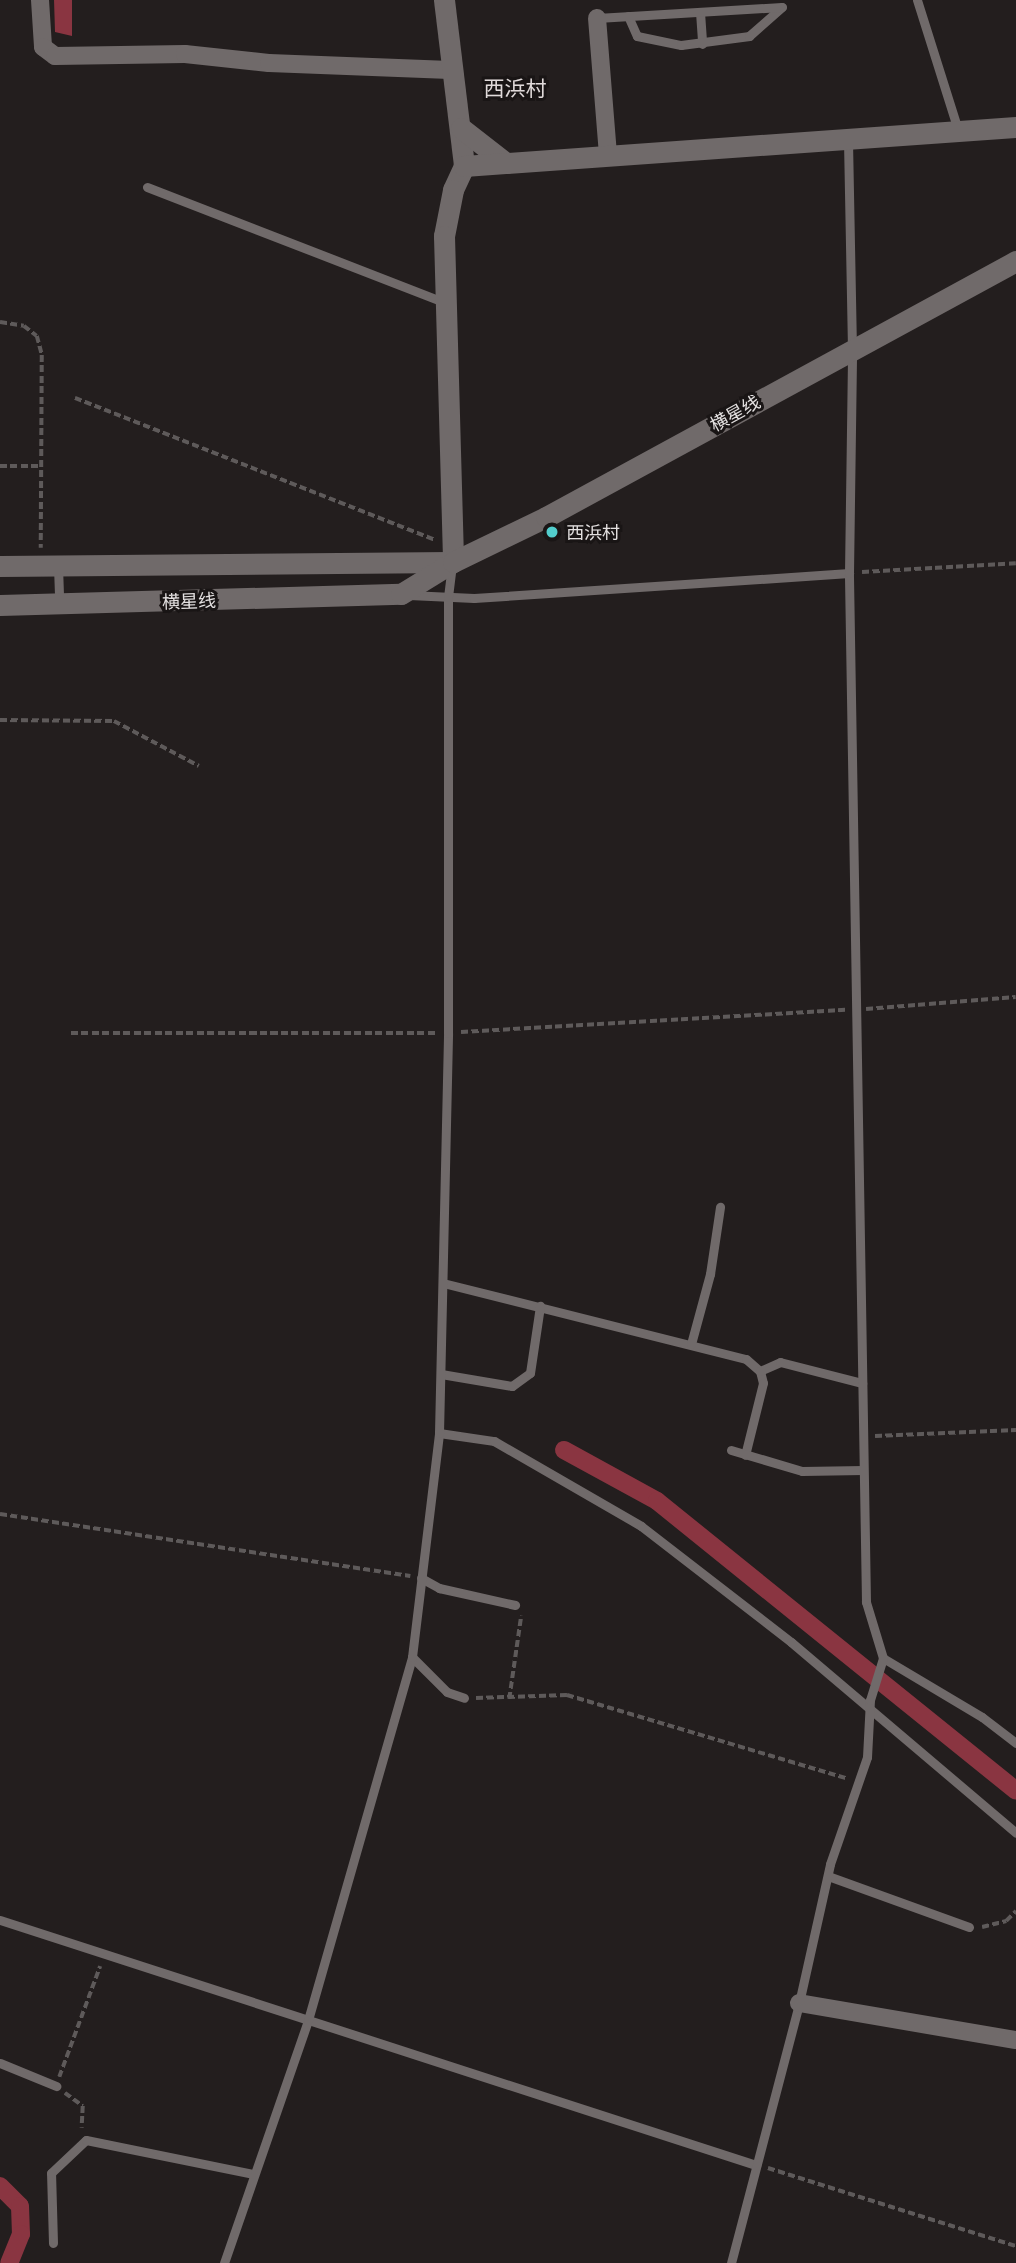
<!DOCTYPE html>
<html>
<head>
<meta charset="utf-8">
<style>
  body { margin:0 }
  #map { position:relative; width:1016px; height:2263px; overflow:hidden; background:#231e1e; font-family:"Noto Serif","Noto Sans SC",serif }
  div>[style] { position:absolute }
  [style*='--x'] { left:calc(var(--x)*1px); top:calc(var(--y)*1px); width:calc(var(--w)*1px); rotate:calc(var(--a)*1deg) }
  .water>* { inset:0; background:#8a3541 }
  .canal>* { height:18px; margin:-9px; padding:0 9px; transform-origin:9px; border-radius:9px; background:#8a3541 }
  .path>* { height:3.5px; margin-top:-1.75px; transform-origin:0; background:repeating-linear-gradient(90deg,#5e5a5a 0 7px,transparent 0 10.5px) }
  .lane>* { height:9px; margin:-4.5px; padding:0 4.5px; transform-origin:4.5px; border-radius:4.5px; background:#706a6a }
  .street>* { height:18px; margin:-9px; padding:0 9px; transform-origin:9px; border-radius:9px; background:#706a6a }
  .secondary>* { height:21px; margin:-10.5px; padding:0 10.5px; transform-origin:10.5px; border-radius:10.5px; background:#706a6a }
  .dots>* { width:19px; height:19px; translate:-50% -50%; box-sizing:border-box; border:4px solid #191515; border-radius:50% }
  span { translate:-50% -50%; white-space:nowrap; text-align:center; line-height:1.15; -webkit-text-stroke:6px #191515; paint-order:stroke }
  .street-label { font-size:18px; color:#e3e0e0 }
  .poi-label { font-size:18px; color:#e3e0e0 }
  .left { translate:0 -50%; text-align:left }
  .quarter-label { font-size:21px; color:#e0dada }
</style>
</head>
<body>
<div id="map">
  <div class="water">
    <div style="clip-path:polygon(54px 0,72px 0,72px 36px,55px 32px)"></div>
  </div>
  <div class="canal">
    <div style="--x:564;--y:1450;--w:106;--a:28.7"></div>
    <div style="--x:657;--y:1501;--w:461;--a:38.9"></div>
    <div style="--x:0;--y:2186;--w:28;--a:45"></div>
    <div style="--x:20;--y:2206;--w:28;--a:88"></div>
    <div style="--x:21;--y:2234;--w:31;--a:112"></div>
  </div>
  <div class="path">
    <div style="--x:0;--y:322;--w:24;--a:9"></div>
    <div style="--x:24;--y:326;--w:16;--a:38"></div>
    <div style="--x:37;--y:336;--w:20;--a:75"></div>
    <div style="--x:42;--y:355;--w:193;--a:90.3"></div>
    <div style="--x:75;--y:398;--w:387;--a:21.5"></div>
    <div style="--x:0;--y:466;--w:41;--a:0"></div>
    <div style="--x:862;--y:572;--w:154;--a:-3.3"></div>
    <div style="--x:0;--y:720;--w:114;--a:0.5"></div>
    <div style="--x:114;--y:721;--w:96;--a:27.9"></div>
    <div style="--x:866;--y:1009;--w:150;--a:-4.6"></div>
    <div style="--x:461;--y:1032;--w:385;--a:-3.3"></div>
    <div style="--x:71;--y:1033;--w:365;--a:0"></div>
    <div style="--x:875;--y:1436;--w:141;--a:-2.4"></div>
    <div style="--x:0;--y:1514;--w:415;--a:8.6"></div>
    <div style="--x:476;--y:1698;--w:91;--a:-1.9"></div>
    <div style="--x:567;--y:1695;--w:293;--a:16.6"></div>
    <div style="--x:509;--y:1699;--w:84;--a:-81.8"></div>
    <div style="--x:982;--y:1927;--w:25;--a:-14"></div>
    <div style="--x:1006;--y:1921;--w:14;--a:-45"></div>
    <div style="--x:59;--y:2077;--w:118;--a:-69.7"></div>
    <div style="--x:65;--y:2093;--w:22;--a:36"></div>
    <div style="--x:83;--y:2106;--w:22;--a:93"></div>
    <div style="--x:768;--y:2168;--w:260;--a:17.5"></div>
  </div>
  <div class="lane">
    <div style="--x:917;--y:0;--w:136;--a:72.5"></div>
    <div style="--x:700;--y:12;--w:32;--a:86"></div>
    <div style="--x:628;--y:16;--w:22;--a:66"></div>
    <div style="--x:637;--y:36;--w:45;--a:11.6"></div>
    <div style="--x:681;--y:45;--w:69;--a:-7.5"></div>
    <div style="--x:749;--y:36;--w:44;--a:-41.3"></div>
    <div style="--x:597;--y:18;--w:185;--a:-3.4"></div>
    <div style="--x:147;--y:187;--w:321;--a:21.2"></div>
    <div style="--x:58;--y:566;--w:37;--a:88"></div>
    <div style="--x:409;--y:595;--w:65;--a:2.6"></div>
    <div style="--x:474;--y:598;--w:376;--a:-3.8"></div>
    <div style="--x:443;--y:1283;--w:312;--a:14.1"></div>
    <div style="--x:746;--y:1359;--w:18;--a:41"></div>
    <div style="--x:760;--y:1371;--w:12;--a:76"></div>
    <div style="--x:763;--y:1383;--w:74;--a:104"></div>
    <div style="--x:691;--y:1344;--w:73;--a:-74.8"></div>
    <div style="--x:710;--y:1274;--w:68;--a:-81.5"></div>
    <div style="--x:760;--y:1371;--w:22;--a:-24"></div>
    <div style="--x:780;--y:1362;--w:85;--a:14.4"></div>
    <div style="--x:441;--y:1374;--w:72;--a:9.6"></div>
    <div style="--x:512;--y:1386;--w:22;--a:-36"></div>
    <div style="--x:530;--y:1373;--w:68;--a:-81.5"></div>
    <div style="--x:439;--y:1433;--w:56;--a:8.3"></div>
    <div style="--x:494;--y:1441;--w:170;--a:30"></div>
    <div style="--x:641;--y:1526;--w:190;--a:37.7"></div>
    <div style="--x:791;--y:1642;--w:295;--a:40.3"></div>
    <div style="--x:731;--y:1450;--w:74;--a:16.5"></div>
    <div style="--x:802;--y:1471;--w:61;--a:-0.9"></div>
    <div style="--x:421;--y:1578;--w:21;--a:29"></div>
    <div style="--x:439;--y:1588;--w:78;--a:12.6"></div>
    <div style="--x:412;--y:1657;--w:49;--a:45"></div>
    <div style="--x:447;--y:1692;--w:18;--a:19"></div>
    <div style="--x:883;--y:1658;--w:115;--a:30.8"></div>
    <div style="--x:982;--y:1717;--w:43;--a:37.4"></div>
    <div style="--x:828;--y:1876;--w:150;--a:19.9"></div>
    <div style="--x:0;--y:1920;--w:795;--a:17.96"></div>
    <div style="--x:0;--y:2063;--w:61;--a:22.3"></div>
    <div style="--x:53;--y:2243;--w:70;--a:-91.6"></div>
    <div style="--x:51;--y:2173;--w:48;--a:-43.3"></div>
    <div style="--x:86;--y:2140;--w:170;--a:11.5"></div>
    <div style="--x:224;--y:2263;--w:257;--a:-70.9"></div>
    <div style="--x:308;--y:2020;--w:378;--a:-74"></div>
    <div style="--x:412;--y:1657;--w:226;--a:-83.1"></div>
    <div style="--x:439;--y:1433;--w:400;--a:-88.7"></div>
    <div style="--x:448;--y:1033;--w:436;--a:-90"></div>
    <div style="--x:448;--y:597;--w:33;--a:-83"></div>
    <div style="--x:731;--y:2263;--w:269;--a:-75.3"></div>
    <div style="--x:799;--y:2003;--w:142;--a:-77.4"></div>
    <div style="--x:830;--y:1864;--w:113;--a:-70.9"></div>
    <div style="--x:867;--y:1757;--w:57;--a:-87"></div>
    <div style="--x:870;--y:1700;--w:44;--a:-72.8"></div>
    <div style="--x:883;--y:1658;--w:59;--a:-106.9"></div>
    <div style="--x:866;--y:1602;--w:1029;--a:-90.95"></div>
    <div style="--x:849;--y:573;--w:224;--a:-89.2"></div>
    <div style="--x:852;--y:349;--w:210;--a:-91.1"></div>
  </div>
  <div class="street">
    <div style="--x:40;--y:0;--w:47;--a:86.3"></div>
    <div style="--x:43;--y:47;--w:15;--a:37"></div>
    <div style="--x:55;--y:56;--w:130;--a:-0.9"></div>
    <div style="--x:185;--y:54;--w:84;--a:6.1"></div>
    <div style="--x:269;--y:63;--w:181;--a:2.2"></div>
    <div style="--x:597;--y:18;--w:138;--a:85.4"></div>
    <div style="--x:799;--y:2003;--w:220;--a:9.7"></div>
  </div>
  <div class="secondary">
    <div style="--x:444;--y:0;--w:167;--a:83.1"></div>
    <div style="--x:464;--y:166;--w:26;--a:115"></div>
    <div style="--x:453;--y:190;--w:47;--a:101.1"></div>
    <div style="--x:444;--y:236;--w:326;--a:88.4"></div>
    <div style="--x:461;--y:128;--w:57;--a:37.9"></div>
    <div style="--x:464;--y:166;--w:553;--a:-4.04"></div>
    <div style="--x:0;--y:566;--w:451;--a:-0.5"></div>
    <div style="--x:0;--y:605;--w:401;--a:-1.6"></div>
    <div style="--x:401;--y:594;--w:61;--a:-31.6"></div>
    <div style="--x:453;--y:562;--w:103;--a:-25.8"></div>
    <div style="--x:546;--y:517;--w:535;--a:-28.58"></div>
  </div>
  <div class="dots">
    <div style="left:552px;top:532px;background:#52cdcc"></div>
  </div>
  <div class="street-label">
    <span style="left:735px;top:413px;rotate:-29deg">横星线</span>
    <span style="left:189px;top:601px;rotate:-2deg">横星线</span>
  </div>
  <div class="poi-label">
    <span class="left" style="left:566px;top:532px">西浜村</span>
  </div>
  <div class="quarter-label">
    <span style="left:515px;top:88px">西浜村</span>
  </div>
</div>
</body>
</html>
